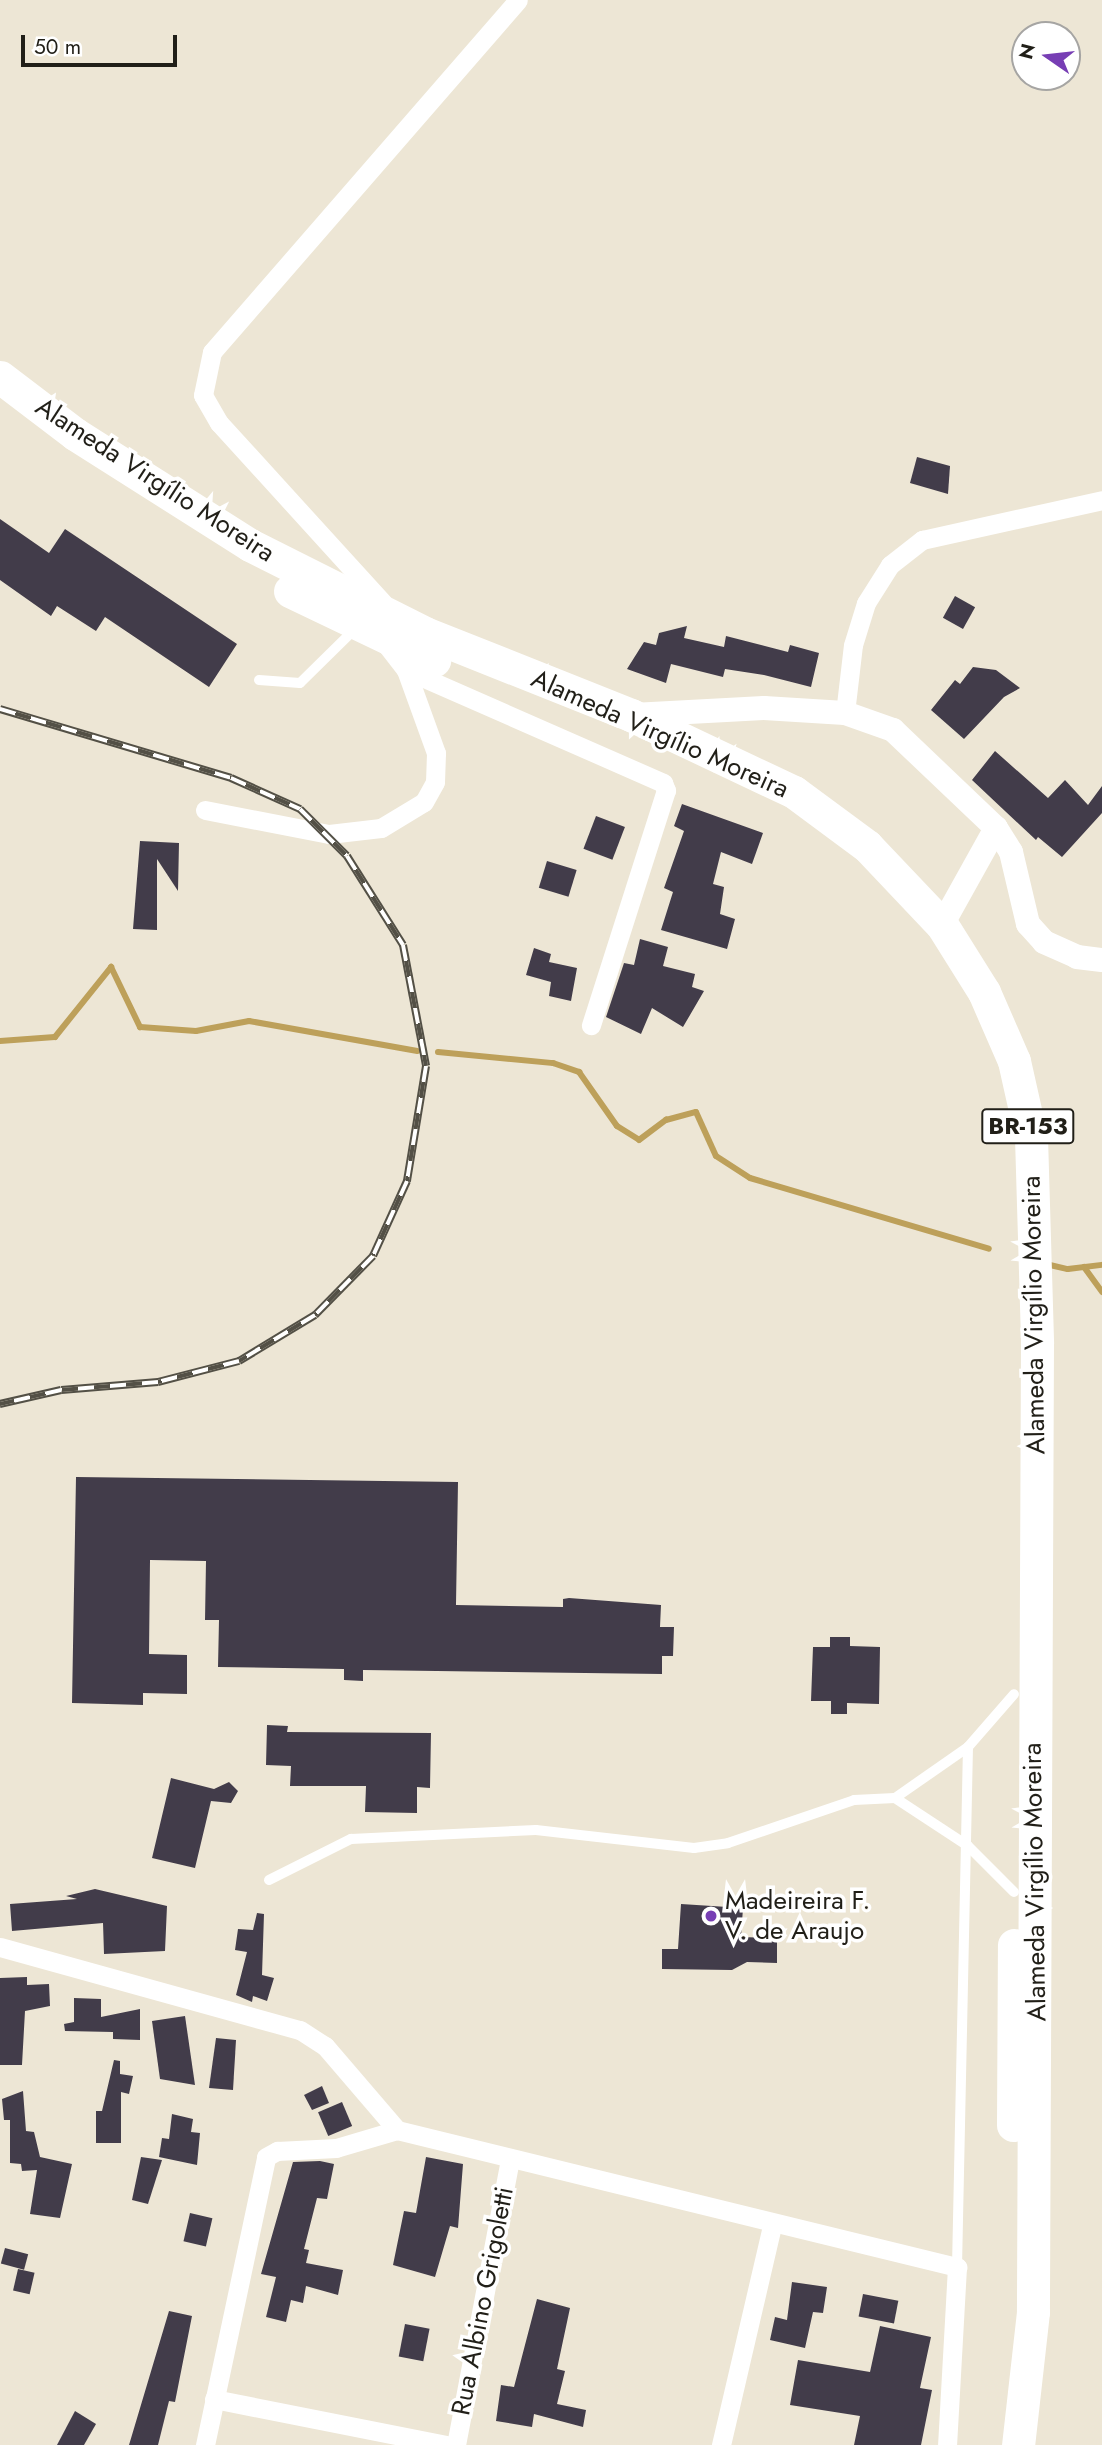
<!DOCTYPE html>
<html>
<head>
<meta charset="utf-8">
<style>
  body { margin:0 }
  #map { position:relative; width:1102px; height:2445px; overflow:hidden; background:#ede6d5; font-family:Jost,sans-serif }
  div>[style] { position:absolute }
  [style*='--x'] { left:calc(var(--x)*1px); top:calc(var(--y)*1px); width:calc(var(--w)*1px); rotate:calc(var(--a)*1deg) }
  .stream>* { height:6px; margin:-3px; padding:0 3px; transform-origin:3px; border-radius:3px; background:#bda05a }
  .building>* { inset:0; background:#423c4a; transform-origin:0 0 }
  .service>* { height:10px; margin:-5px; padding:0 5px; transform-origin:5px; border-radius:5px; background:#fff }
  .minor>* { height:19px; margin:-9.5px; padding:0 9.5px; transform-origin:9.5px; border-radius:9.5px; background:#fff }
  .tertiary>* { height:24px; margin:-12px; padding:0 12px; transform-origin:12px; border-radius:12px; background:#fff }
  .trunk>* { height:33px; margin:-16.5px; padding:0 16.5px; transform-origin:16.5px; border-radius:16.5px; background:#fff }
  .rail>* { height:8px; margin-top:-4px; transform-origin:0; background:repeating-linear-gradient(90deg,#fff 0 16px,#535046 0 32px); box-sizing:border-box; border-block:2px solid #535046 }
  .dots>* { width:19px; height:19px; translate:-50% -50%; box-sizing:border-box; border:4px solid #fff; border-radius:50% }
  span { translate:-50% -50%; white-space:nowrap; text-align:center; line-height:1.15; -webkit-text-stroke:7px #fff; paint-order:stroke }
  .shield-label span { padding:2px 5px; background:#fff; border:2px solid; border-radius:5px; -webkit-text-stroke-width:0 }
  .shield-label { font-size:24px; color:#211f18; font-weight:700 }
  .street-label { font-size:26px; color:#211f18 }
  .poi-label { font-size:26px; color:#211f18 }
  .left { translate:0 -50%; text-align:left }
  .north { position:absolute; left:1011px; top:21px; width:70px; height:70px; box-sizing:border-box; background:#fff; border:2px solid #a6a5a3; border-radius:50%; rotate:284deg; font-size:19px; font-weight:700; line-height:28px; text-align:center; color:#211f18 }
  .north::after { content:''; display:block; margin:auto; width:24px; height:32px; background:#773eb4; clip-path:polygon(50% 0,100% 100%,50% 72%,0 100%) }
  .scale { position:absolute; left:21px; top:35px; width:156px; height:32px; box-sizing:border-box; border:4px solid #211f18; border-top:0; padding-left:9px; font-size:21px; line-height:24px; white-space:nowrap; color:#211f18; -webkit-text-stroke:5px #fff; paint-order:stroke }
</style>
</head>
<body>
<div id="map">
  <div class="stream">
    <div style="--x:0;--y:1041;--w:55;--a:-4.2"></div>
    <div style="--x:55;--y:1037;--w:90;--a:-51.3"></div>
    <div style="--x:111;--y:967;--w:67;--a:64.2"></div>
    <div style="--x:140;--y:1027;--w:56;--a:4.1"></div>
    <div style="--x:196;--y:1031;--w:54;--a:-10.7"></div>
    <div style="--x:249;--y:1021;--w:171;--a:10.1"></div>
    <div style="--x:438;--y:1052;--w:116;--a:5.5"></div>
    <div style="--x:553;--y:1063;--w:28;--a:19"></div>
    <div style="--x:579;--y:1072;--w:66;--a:54.9"></div>
    <div style="--x:617;--y:1126;--w:26;--a:32"></div>
    <div style="--x:639;--y:1140;--w:34;--a:-37"></div>
    <div style="--x:666;--y:1120;--w:31;--a:-15"></div>
    <div style="--x:696;--y:1112;--w:48;--a:65.6"></div>
    <div style="--x:716;--y:1156;--w:40;--a:32.9"></div>
    <div style="--x:750;--y:1178;--w:249;--a:16.5"></div>
    <div style="--x:1050;--y:1265;--w:18;--a:13"></div>
    <div style="--x:1068;--y:1269;--w:34;--a:-7"></div>
    <div style="--x:1084;--y:1267;--w:31;--a:54"></div>
  </div>
  <div class="building">
    <div style="clip-path:polygon(917px 457px,950px 466px,948px 494px,910px 483px)"></div>
    <div style="clip-path:polygon(0 519px,49px 553px,65px 529px,237px 644px,209px 687px,105px 617px,96px 631px,57px 606px,51px 616px,0 580px)"></div>
    <div style="left:955px;top:596px;width:23px;height:25px;rotate:29deg"></div>
    <div style="clip-path:polygon(687px 626px,684px 638px,724px 647px,726px 636px,788px 652px,790px 645px,819px 653px,811px 687px,764px 675px,725px 669px,723px 677px,671px 664px,666px 683px,627px 669px,644px 642px,656px 645px,659px 633px)"></div>
    <div style="clip-path:polygon(973px 667px,996px 670px,1020px 688px,1004px 697px,964px 739px,931px 710px,955px 680px,960px 684px)"></div>
    <div style="clip-path:polygon(995px 751px,1048px 798px,1065px 780px,1088px 805px,1102px 786px,1102px 813px,1062px 857px,1038px 837px,1036px 840px,972px 780px)"></div>
    <div style="clip-path:polygon(682px 804px,763px 833px,752px 864px,721px 852px,713px 884px,724px 887px,720px 914px,735px 919px,727px 949px,661px 930px,673px 892px,664px 888px,684px 831px,674px 826px)"></div>
    <div style="left:596px;top:816px;width:31px;height:35px;rotate:21deg"></div>
    <div style="clip-path:polygon(140px 841px,179px 843px,178px 891px,157px 859px,157px 930px,133px 929px)"></div>
    <div style="left:547px;top:861px;width:31px;height:28px;rotate:17deg"></div>
    <div style="clip-path:polygon(640px 939px,668px 947px,663px 966px,695px 974px,692px 987px,704px 991px,683px 1027px,652px 1008px,641px 1034px,606px 1017px,624px 963px,634px 965px)"></div>
    <div style="clip-path:polygon(534px 948px,551px 954px,549px 962px,577px 968px,571px 1001px,549px 996px,551px 982px,526px 975px)"></div>
    <div style="clip-path:polygon(76px 1477px,458px 1482px,456px 1605px,563px 1607px,563px 1599px,569px 1598px,661px 1605px,660px 1627px,674px 1627px,673px 1656px,662px 1656px,662px 1674px,363px 1670px,363px 1681px,344px 1680px,344px 1669px,218px 1667px,219px 1620px,205px 1620px,206px 1561px,150px 1560px,149px 1654px,187px 1655px,187px 1694px,143px 1693px,143px 1705px,72px 1703px)"></div>
    <div style="clip-path:polygon(830px 1637px,850px 1637px,850px 1646px,880px 1647px,879px 1704px,847px 1703px,847px 1714px,831px 1714px,831px 1701px,811px 1701px,813px 1647px,830px 1647px)"></div>
    <div style="clip-path:polygon(267px 1725px,288px 1726px,287px 1732px,431px 1733px,430px 1788px,417px 1787px,417px 1813px,365px 1812px,366px 1786px,290px 1786px,291px 1766px,266px 1765px)"></div>
    <div style="clip-path:polygon(171px 1778px,214px 1789px,229px 1782px,238px 1791px,231px 1803px,211px 1801px,195px 1868px,152px 1858px)"></div>
    <div style="clip-path:polygon(95px 1889px,167px 1906px,165px 1951px,104px 1954px,103px 1923px,12px 1931px,10px 1904px,77px 1899px,66px 1896px)"></div>
    <div style="clip-path:polygon(681px 1904px,743px 1908px,741px 1937px,777px 1938px,777px 1963px,747px 1962px,732px 1970px,662px 1969px,662px 1949px,678px 1949px)"></div>
    <div style="clip-path:polygon(257px 1913px,264px 1914px,262px 1975px,274px 1978px,267px 2001px,253px 1996px,252px 2002px,236px 1995px,247px 1952px,235px 1950px,238px 1929px,253px 1930px)"></div>
    <div style="clip-path:polygon(27px 1977px,27px 1985px,49px 1984px,50px 2006px,25px 2011px,22px 2065px,0 2065px,0 1978px)"></div>
    <div style="clip-path:polygon(74px 1998px,101px 1999px,101px 2017px,140px 2009px,140px 2040px,113px 2039px,113px 2032px,65px 2031px,64px 2024px,74px 2022px)"></div>
    <div style="clip-path:polygon(185px 2016px,195px 2085px,160px 2079px,152px 2021px)"></div>
    <div style="clip-path:polygon(216px 2038px,236px 2040px,233px 2090px,209px 2088px)"></div>
    <div style="clip-path:polygon(114px 2060px,120px 2061px,120px 2074px,133px 2076px,129px 2094px,121px 2092px,121px 2143px,96px 2143px,96px 2111px,102px 2111px)"></div>
    <div style="clip-path:polygon(322px 2086px,329px 2103px,312px 2110px,304px 2095px)"></div>
    <div style="clip-path:polygon(23px 2091px,26px 2131px,34px 2132px,40px 2157px,72px 2164px,60px 2218px,30px 2214px,37px 2170px,22px 2171px,21px 2164px,10px 2163px,10px 2120px,4px 2120px,2px 2099px)"></div>
    <div style="left:342px;top:2102px;width:26px;height:26px;rotate:67deg"></div>
    <div style="clip-path:polygon(172px 2114px,193px 2119px,191px 2132px,200px 2133px,197px 2165px,159px 2157px,162px 2138px,169px 2139px)"></div>
    <div style="clip-path:polygon(141px 2157px,162px 2160px,148px 2204px,132px 2200px)"></div>
    <div style="clip-path:polygon(426px 2157px,463px 2164px,458px 2228px,450px 2226px,435px 2277px,393px 2265px,404px 2211px,416px 2213px)"></div>
    <div style="clip-path:polygon(320px 2161px,334px 2164px,327px 2199px,317px 2198px,304px 2249px,309px 2250px,306px 2263px,343px 2270px,338px 2295px,306px 2286px,303px 2303px,291px 2300px,286px 2322px,266px 2317px,276px 2277px,261px 2274px,293px 2162px)"></div>
    <div style="left:190px;top:2213px;width:23px;height:29px;rotate:13deg"></div>
    <div style="left:5px;top:2248px;width:24px;height:16px;rotate:15deg"></div>
    <div style="left:18px;top:2269px;width:17px;height:22px;rotate:13deg"></div>
    <div style="clip-path:polygon(792px 2282px,827px 2287px,823px 2313px,813px 2312px,805px 2348px,770px 2340px,775px 2317px,787px 2320px)"></div>
    <div style="left:863px;top:2294px;width:36px;height:23px;rotate:11deg"></div>
    <div style="clip-path:polygon(537px 2299px,570px 2308px,557px 2369px,565px 2371px,557px 2404px,586px 2410px,583px 2427px,534px 2414px,532px 2427px,496px 2421px,501px 2385px,514px 2387px)"></div>
    <div style="clip-path:polygon(169px 2311px,192px 2316px,175px 2402px,169px 2401px,158px 2445px,129px 2445px)"></div>
    <div style="left:405px;top:2324px;width:25px;height:33px;rotate:11deg"></div>
    <div style="clip-path:polygon(880px 2326px,931px 2337px,920px 2388px,932px 2390px,921px 2445px,854px 2445px,860px 2416px,790px 2405px,798px 2360px,870px 2372px)"></div>
    <div style="clip-path:polygon(75px 2411px,96px 2424px,84px 2445px,57px 2445px)"></div>
  </div>
  <div class="service">
    <div style="--x:259;--y:680;--w:41;--a:4.2"></div>
    <div style="--x:300;--y:683;--w:77;--a:-44.5"></div>
    <div style="--x:895;--y:1798;--w:87;--a:33.3"></div>
    <div style="--x:968;--y:1846;--w:65;--a:45"></div>
    <div style="--x:269;--y:1880;--w:92;--a:-26.6"></div>
    <div style="--x:351;--y:1839;--w:185;--a:-2.8"></div>
    <div style="--x:536;--y:1830;--w:159;--a:6.5"></div>
    <div style="--x:694;--y:1848;--w:34;--a:-8"></div>
    <div style="--x:728;--y:1843;--w:133;--a:-18.8"></div>
    <div style="--x:854;--y:1800;--w:41;--a:-2.8"></div>
    <div style="--x:895;--y:1798;--w:89;--a:-34.9"></div>
    <div style="--x:968;--y:1747;--w:70;--a:-49"></div>
    <div style="--x:957;--y:2267;--w:520;--a:-88.79"></div>
  </div>
  <div class="minor">
    <div style="--x:383;--y:603;--w:244;--a:-132.3"></div>
    <div style="--x:219;--y:423;--w:32;--a:-120"></div>
    <div style="--x:203;--y:395;--w:44;--a:-78.2"></div>
    <div style="--x:212;--y:352;--w:466;--a:-49"></div>
    <div style="--x:385;--y:643;--w:34;--a:52"></div>
    <div style="--x:406;--y:670;--w:281;--a:23.7"></div>
    <div style="--x:663;--y:783;--w:8;--a:67"></div>
    <div style="--x:666;--y:790;--w:247;--a:107.7"></div>
    <div style="--x:845;--y:713;--w:68;--a:-83.3"></div>
    <div style="--x:853;--y:645;--w:44;--a:-72.8"></div>
    <div style="--x:866;--y:603;--w:45;--a:-57.7"></div>
    <div style="--x:890;--y:565;--w:41;--a:-38"></div>
    <div style="--x:922;--y:540;--w:184;--a:-12.5"></div>
    <div style="--x:205;--y:810;--w:126;--a:11"></div>
    <div style="--x:329;--y:834;--w:52;--a:-6.6"></div>
    <div style="--x:381;--y:828;--w:50;--a:-31.2"></div>
    <div style="--x:424;--y:802;--w:23;--a:-61"></div>
    <div style="--x:435;--y:782;--w:29;--a:-88"></div>
    <div style="--x:436;--y:753;--w:88;--a:-109.9"></div>
    <div style="--x:0;--y:1947;--w:311;--a:15.5"></div>
    <div style="--x:300;--y:2030;--w:30;--a:33"></div>
    <div style="--x:325;--y:2046;--w:111;--a:49.4"></div>
    <div style="--x:397;--y:2130;--w:577;--a:13.75"></div>
    <div style="--x:957;--y:2267;--w:178;--a:93.2"></div>
    <div style="--x:214;--y:2399;--w:237;--a:11.2"></div>
    <div style="--x:205;--y:2445;--w:294;--a:-78"></div>
    <div style="--x:266;--y:2157;--w:13;--a:-29"></div>
    <div style="--x:277;--y:2151;--w:59;--a:-2.9"></div>
    <div style="--x:336;--y:2148;--w:64;--a:-16.4"></div>
    <div style="--x:456;--y:2445;--w:292;--a:-79.3"></div>
    <div style="--x:721;--y:2445;--w:225;--a:-76.9"></div>
  </div>
  <div class="tertiary">
    <div style="--x:633;--y:715;--w:131;--a:-3.1"></div>
    <div style="--x:764;--y:708;--w:81;--a:3.5"></div>
    <div style="--x:845;--y:713;--w:51;--a:19.5"></div>
    <div style="--x:893;--y:730;--w:142;--a:43.6"></div>
    <div style="--x:996;--y:828;--w:28;--a:58"></div>
    <div style="--x:1011;--y:852;--w:74;--a:76.7"></div>
    <div style="--x:1028;--y:924;--w:24;--a:48"></div>
    <div style="--x:1044;--y:942;--w:36;--a:24"></div>
    <div style="--x:1077;--y:957;--w:25;--a:7"></div>
    <div style="--x:942;--y:925;--w:111;--a:-60.9"></div>
  </div>
  <div class="trunk">
    <div style="--x:0;--y:377;--w:94;--a:37.2"></div>
    <div style="--x:75;--y:434;--w:207;--a:32.4"></div>
    <div style="--x:250;--y:545;--w:196;--a:26.7"></div>
    <div style="--x:425;--y:633;--w:222;--a:21.7"></div>
    <div style="--x:631;--y:715;--w:180;--a:25.3"></div>
    <div style="--x:794;--y:792;--w:91;--a:36.5"></div>
    <div style="--x:867;--y:846;--w:109;--a:46.5"></div>
    <div style="--x:942;--y:925;--w:79;--a:57.9"></div>
    <div style="--x:984;--y:992;--w:75;--a:66.5"></div>
    <div style="--x:1014;--y:1061;--w:78;--a:77.4"></div>
    <div style="--x:1031;--y:1137;--w:206;--a:88.3"></div>
    <div style="--x:1037;--y:1343;--w:969;--a:90.24"></div>
    <div style="--x:1033;--y:2312;--w:134;--a:96.4"></div>
    <div style="--x:290;--y:591;--w:160;--a:25.6"></div>
    <div style="--x:1013;--y:2125;--w:180;--a:-89.7"></div>
  </div>
  <div class="rail">
    <div style="--x:0;--y:709;--w:241;--a:16.6"></div>
    <div style="--x:231;--y:778;--w:76;--a:24.2"></div>
    <div style="--x:300;--y:809;--w:66;--a:45"></div>
    <div style="--x:347;--y:856;--w:105;--a:57.8"></div>
    <div style="--x:403;--y:945;--w:123;--a:79.2"></div>
    <div style="--x:426;--y:1066;--w:117;--a:99.4"></div>
    <div style="--x:407;--y:1181;--w:82;--a:114.4"></div>
    <div style="--x:373;--y:1256;--w:83;--a:134.5"></div>
    <div style="--x:315;--y:1315;--w:89;--a:148.8"></div>
    <div style="--x:239;--y:1361;--w:84;--a:165.5"></div>
    <div style="--x:158;--y:1382;--w:97;--a:175.3"></div>
    <div style="--x:61;--y:1390;--w:63;--a:167.1"></div>
  </div>
  <div class="dots">
    <div style="left:711px;top:1916px;background:#773eb4"></div>
  </div>
  <div class="shield-label">
    <span style="left:1028px;top:1126px">BR-153</span>
  </div>
  <div class="street-label">
    <span style="left:155px;top:480px;rotate:33deg">Alameda Virgílio Moreira</span>
    <span style="left:660px;top:734px;rotate:24deg">Alameda Virgílio Moreira</span>
    <span style="left:1034px;top:1315px;rotate:-91deg">Alameda Virgílio Moreira</span>
    <span style="left:1035px;top:1882px;rotate:-91deg">Alameda Virgílio Moreira</span>
    <span style="left:483px;top:2301px;rotate:-79deg">Rua Albino Grigoletti</span>
  </div>
  <div class="poi-label">
    <span class="left" style="left:725px;top:1916px">Madeireira F.<br>V. de Araujo</span>
  </div>
  <div class="north">N</div>
  <div class="scale">50 m</div>
</div>
</body>
</html>
